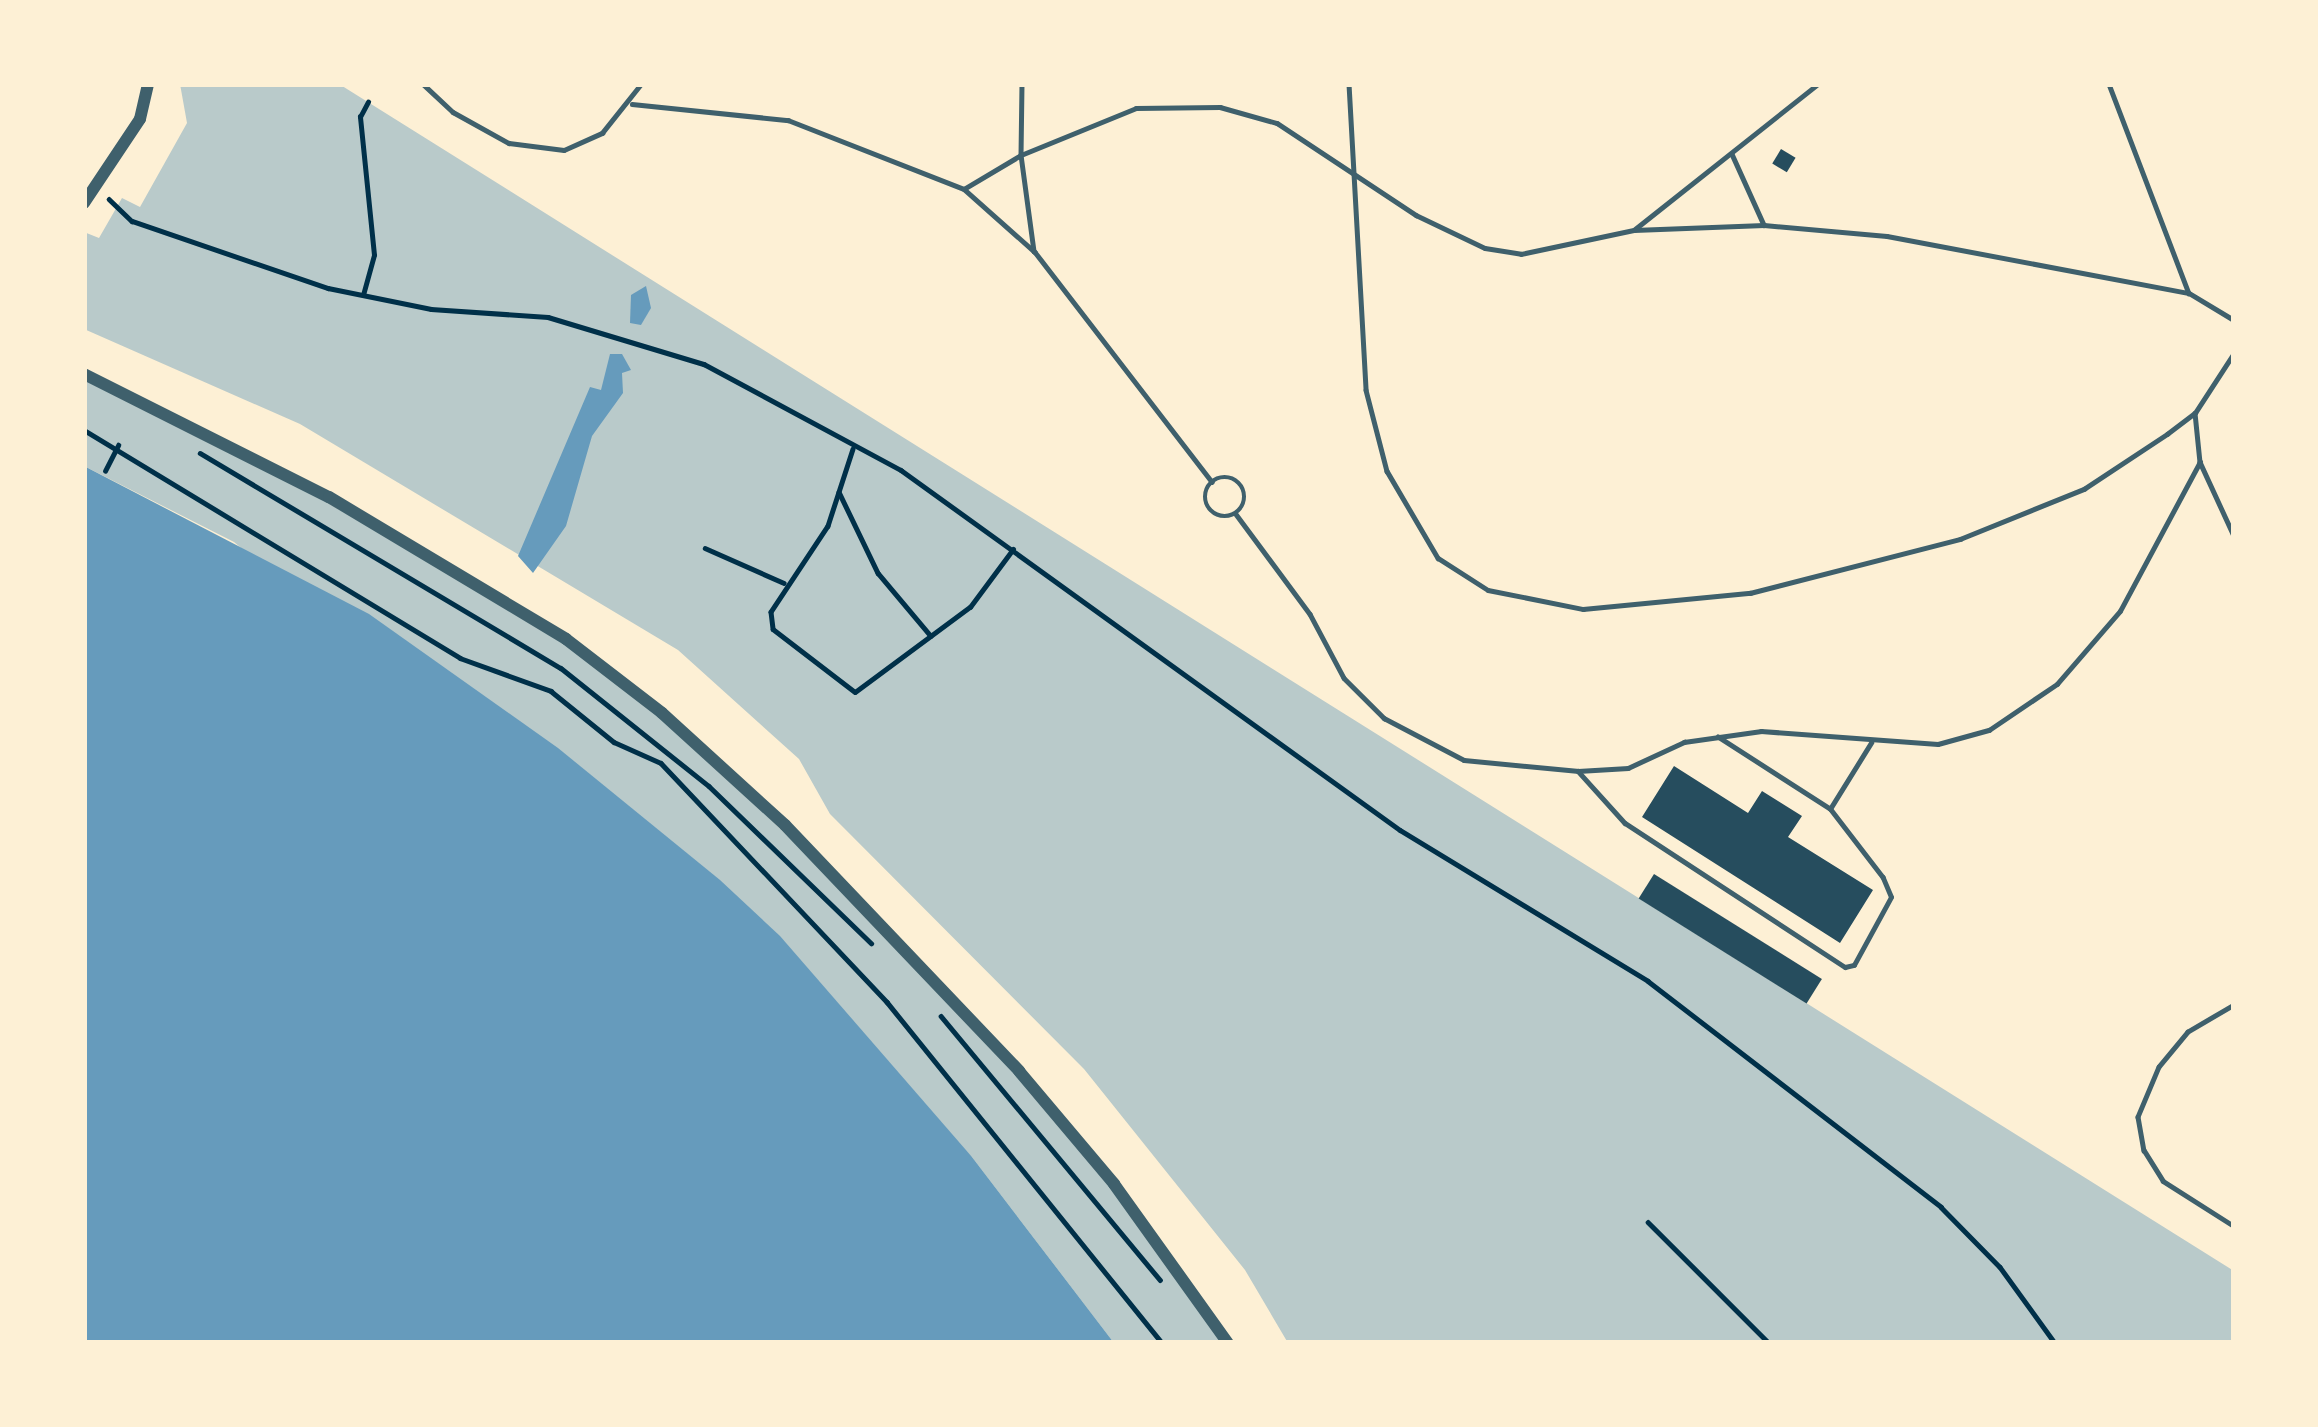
<!DOCTYPE html>
<html>
<head>
<meta charset="utf-8">
<style>
  body { margin:0 }
  #map { position:relative; width:2318px; height:1427px; overflow:hidden; background:#fdf0d5; font-family:Raleway,sans-serif }
  div>[style] { position:absolute }
  [style*='--x'] { left:calc(var(--x)*1px); top:calc(var(--y)*1px); width:calc(var(--w)*1px); rotate:calc(var(--a)*1deg) }
  .green>* { inset:0; background:#b9caca }
  .water>* { inset:0; background:#669bbc }
  .building>* { inset:0; background:#264d5e; transform-origin:0 0 }
  .path>* { height:4.5px; margin:-2.25px; padding:0 2.25px; transform-origin:2.25px; border-radius:2.25px; background:#003049 }
  .service>* { height:4.5px; margin:-2.25px; padding:0 2.25px; transform-origin:2.25px; border-radius:2.25px; background:#3f606c }
  .service>.ring { margin:-2.25px; padding:0; box-sizing:content-box; background:none; border:4.5px solid #3f606c; border-radius:50% }
  .tertiary>* { height:12px; margin:-6px; padding:0 6px; transform-origin:6px; border-radius:6px; background:#3f606c }
  span { translate:-50% -50%; white-space:nowrap; text-align:center; line-height:1.15; -webkit-text-stroke:9px #fdf0d5; paint-order:stroke }
  .frame { position:absolute; inset:0; border:87px solid #fdf0d5; pointer-events:none }
</style>
</head>
<body>
<div id="map">
  <div class="green">
    <div style="clip-path:polygon(180px 84px,339px 84px,2234px 1271px,2234px 1343px,1288px 1343px,1245px 1270px,1084px 1069px,830px 814px,799px 759px,678px 650px,300px 424px,84px 329px,84px 232px,99px 238px,122px 198px,140px 207px,187px 123px)"></div>
    <div style="clip-path:polygon(84px 374px,205px 433px,566px 639px,662px 713px,947px 992px,1114px 1184px,1228px 1343px,1114px 1343px,972px 1157px,234px 542px,84px 466px)"></div>
  </div>
  <div class="water">
    <div style="clip-path:polygon(646px 286px,651px 308px,641px 325px,630px 323px,631px 295px)"></div>
    <div style="clip-path:polygon(610px 354px,622px 354px,631px 370px,622px 373px,623px 393px,592px 436px,566px 526px,533px 573px,518px 556px,590px 387px,601px 390px)"></div>
    <div style="clip-path:polygon(84px 466px,369px 614px,558px 748px,720px 880px,780px 936px,972px 1157px,1114px 1343px,84px 1343px)"></div>
  </div>
  <div class="building">
    <div style="left:1781px;top:149px;width:17px;height:17px;rotate:31deg"></div>
    <div style="clip-path:polygon(1674px 766px,1748px 813px,1762px 791px,1802px 816px,1788px 837px,1873px 890px,1840px 943px,1642px 817px)"></div>
    <div style="left:1654px;top:874px;width:198px;height:29px;rotate:32deg"></div>
  </div>
  <div class="path">
    <div style="--x:109;--y:199;--w:32;--a:44"></div>
    <div style="--x:132;--y:221;--w:207;--a:18.9"></div>
    <div style="--x:328;--y:288;--w:105;--a:11.5"></div>
    <div style="--x:431;--y:309;--w:117;--a:3.9"></div>
    <div style="--x:548;--y:317;--w:163;--a:16.8"></div>
    <div style="--x:704;--y:364;--w:224;--a:28.3"></div>
    <div style="--x:901;--y:470;--w:615;--a:35.81"></div>
    <div style="--x:1400;--y:830;--w:290;--a:31.3"></div>
    <div style="--x:1648;--y:981;--w:370;--a:37.6"></div>
    <div style="--x:1941;--y:1207;--w:84;--a:45.5"></div>
    <div style="--x:2000;--y:1267;--w:94;--a:54.1"></div>
    <div style="--x:363;--y:295;--w:41;--a:-74.6"></div>
    <div style="--x:374;--y:255;--w:139;--a:-95.8"></div>
    <div style="--x:360;--y:117;--w:17;--a:-62"></div>
    <div style="--x:84;--y:430;--w:440;--a:31.2"></div>
    <div style="--x:460;--y:658;--w:97;--a:19.9"></div>
    <div style="--x:551;--y:691;--w:81;--a:39"></div>
    <div style="--x:614;--y:742;--w:51;--a:24.1"></div>
    <div style="--x:661;--y:763;--w:329;--a:46.6"></div>
    <div style="--x:887;--y:1002;--w:438;--a:51.1"></div>
    <div style="--x:853;--y:449;--w:81;--a:108"></div>
    <div style="--x:828;--y:526;--w:103;--a:123.5"></div>
    <div style="--x:771;--y:612;--w:17;--a:83"></div>
    <div style="--x:773;--y:629;--w:103;--a:37.5"></div>
    <div style="--x:855;--y:692;--w:143;--a:-36.5"></div>
    <div style="--x:970;--y:607;--w:72;--a:-53.4"></div>
    <div style="--x:200;--y:453;--w:420;--a:30.8"></div>
    <div style="--x:561;--y:668;--w:189;--a:38.6"></div>
    <div style="--x:709;--y:786;--w:226;--a:44.1"></div>
    <div style="--x:105;--y:471;--w:29;--a:-63"></div>
    <div style="--x:839;--y:492;--w:90;--a:64.3"></div>
    <div style="--x:878;--y:573;--w:82;--a:49.9"></div>
    <div style="--x:705;--y:548;--w:86;--a:23.9"></div>
    <div style="--x:941;--y:1016;--w:343;--a:50.3"></div>
    <div style="--x:1648;--y:1222;--w:171;--a:45"></div>
  </div>
  <div class="service">
    <div style="--x:423;--y:84;--w:41;--a:43"></div>
    <div style="--x:453;--y:112;--w:64;--a:29"></div>
    <div style="--x:509;--y:143;--w:55;--a:7.3"></div>
    <div style="--x:564;--y:150;--w:42;--a:-24.1"></div>
    <div style="--x:602;--y:133;--w:63;--a:-51.5"></div>
    <div style="--x:1022;--y:84;--w:71;--a:90.8"></div>
    <div style="--x:1021;--y:155;--w:97;--a:82.3"></div>
    <div style="--x:1349;--y:84;--w:306;--a:86.8"></div>
    <div style="--x:1366;--y:390;--w:84;--a:75.5"></div>
    <div style="--x:1387;--y:471;--w:101;--a:59.6"></div>
    <div style="--x:1438;--y:558;--w:59;--a:32.6"></div>
    <div style="--x:1488;--y:590;--w:97;--a:11.3"></div>
    <div style="--x:1583;--y:609;--w:168;--a:-5.5"></div>
    <div style="--x:1750;--y:593;--w:217;--a:-14.4"></div>
    <div style="--x:1960;--y:539;--w:134;--a:-22"></div>
    <div style="--x:2084;--y:489;--w:100;--a:-33.5"></div>
    <div style="--x:2167;--y:434;--w:35;--a:-37"></div>
    <div style="--x:2195;--y:413;--w:72;--a:-57"></div>
    <div style="--x:2109;--y:84;--w:224;--a:69.1"></div>
    <div style="--x:632;--y:104;--w:157;--a:5.9"></div>
    <div style="--x:788;--y:120;--w:189;--a:21.4"></div>
    <div style="--x:964;--y:189;--w:95;--a:41.6"></div>
    <div style="--x:1035;--y:252;--w:290;--a:52.4"></div>
    <div style="--x:1732;--y:154;--w:78;--a:65.7"></div>
    <div style="--x:964;--y:189;--w:66;--a:-30.8"></div>
    <div style="--x:1021;--y:155;--w:124;--a:-22.2"></div>
    <div style="--x:1136;--y:108;--w:84;--a:-0.7"></div>
    <div style="--x:1220;--y:107;--w:59;--a:15.7"></div>
    <div style="--x:1277;--y:123;--w:167;--a:33.5"></div>
    <div style="--x:1416;--y:215;--w:76;--a:25.6"></div>
    <div style="--x:1485;--y:248;--w:36;--a:9"></div>
    <div style="--x:1521;--y:254;--w:116;--a:-12"></div>
    <div style="--x:1634;--y:230;--w:130;--a:-2.2"></div>
    <div style="--x:1764;--y:225;--w:123;--a:5.1"></div>
    <div style="--x:1887;--y:236;--w:307;--a:10.7"></div>
    <div style="--x:2189;--y:293;--w:52;--a:31"></div>
    <div style="--x:1635;--y:229;--w:233;--a:-38.4"></div>
    <div style="--x:2195;--y:413;--w:49;--a:84.2"></div>
    <div style="--x:2200;--y:462;--w:81;--a:65.3"></div>
    <div class="ring" style="left:1205px;top:477px;width:35.5px;height:35.5px"></div>
    <div style="--x:1236;--y:514;--w:124;--a:53.5"></div>
    <div style="--x:1310;--y:614;--w:72;--a:62"></div>
    <div style="--x:1344;--y:678;--w:57;--a:45"></div>
    <div style="--x:1384;--y:718;--w:90;--a:27.7"></div>
    <div style="--x:1464;--y:760;--w:115;--a:5.5"></div>
    <div style="--x:1578;--y:771;--w:50;--a:-3.4"></div>
    <div style="--x:1628;--y:768;--w:62;--a:-24.9"></div>
    <div style="--x:1684;--y:742;--w:78;--a:-8.1"></div>
    <div style="--x:1761;--y:731;--w:177;--a:4.2"></div>
    <div style="--x:1938;--y:744;--w:53;--a:-15.4"></div>
    <div style="--x:1989;--y:730;--w:82;--a:-34.1"></div>
    <div style="--x:2057;--y:684;--w:96;--a:-49.2"></div>
    <div style="--x:2120;--y:611;--w:169;--a:-61.8"></div>
    <div style="--x:1578;--y:771;--w:70;--a:47.9"></div>
    <div style="--x:1625;--y:823;--w:263;--a:33.2"></div>
    <div style="--x:1845;--y:967;--w:9;--a:-13"></div>
    <div style="--x:1854;--y:965;--w:77;--a:-61.4"></div>
    <div style="--x:1891;--y:897;--w:21;--a:-113"></div>
    <div style="--x:1883;--y:878;--w:87;--a:-127.5"></div>
    <div style="--x:1830;--y:809;--w:133;--a:-147.3"></div>
    <div style="--x:1830;--y:809;--w:78;--a:-58.2"></div>
    <div style="--x:2234;--y:1005;--w:53;--a:149.6"></div>
    <div style="--x:2188;--y:1032;--w:45;--a:129.6"></div>
    <div style="--x:2159;--y:1067;--w:54;--a:112.8"></div>
    <div style="--x:2138;--y:1117;--w:34;--a:80"></div>
    <div style="--x:2144;--y:1150;--w:36;--a:58"></div>
    <div style="--x:2163;--y:1181;--w:84;--a:32.4"></div>
  </div>
  <div class="tertiary">
    <div style="--x:84;--y:203;--w:101;--a:-56.3"></div>
    <div style="--x:140;--y:119;--w:36;--a:-77"></div>
    <div style="--x:84;--y:374;--w:274;--a:26.7"></div>
    <div style="--x:329;--y:497;--w:276;--a:30.9"></div>
    <div style="--x:566;--y:639;--w:121;--a:37.6"></div>
    <div style="--x:662;--y:713;--w:166;--a:42.3"></div>
    <div style="--x:785;--y:825;--w:340;--a:46.4"></div>
    <div style="--x:1019;--y:1071;--w:148;--a:49.9"></div>
    <div style="--x:1114;--y:1184;--w:196;--a:54.4"></div>
  </div>
  <div class="frame"></div>
</div>
</body>
</html>
